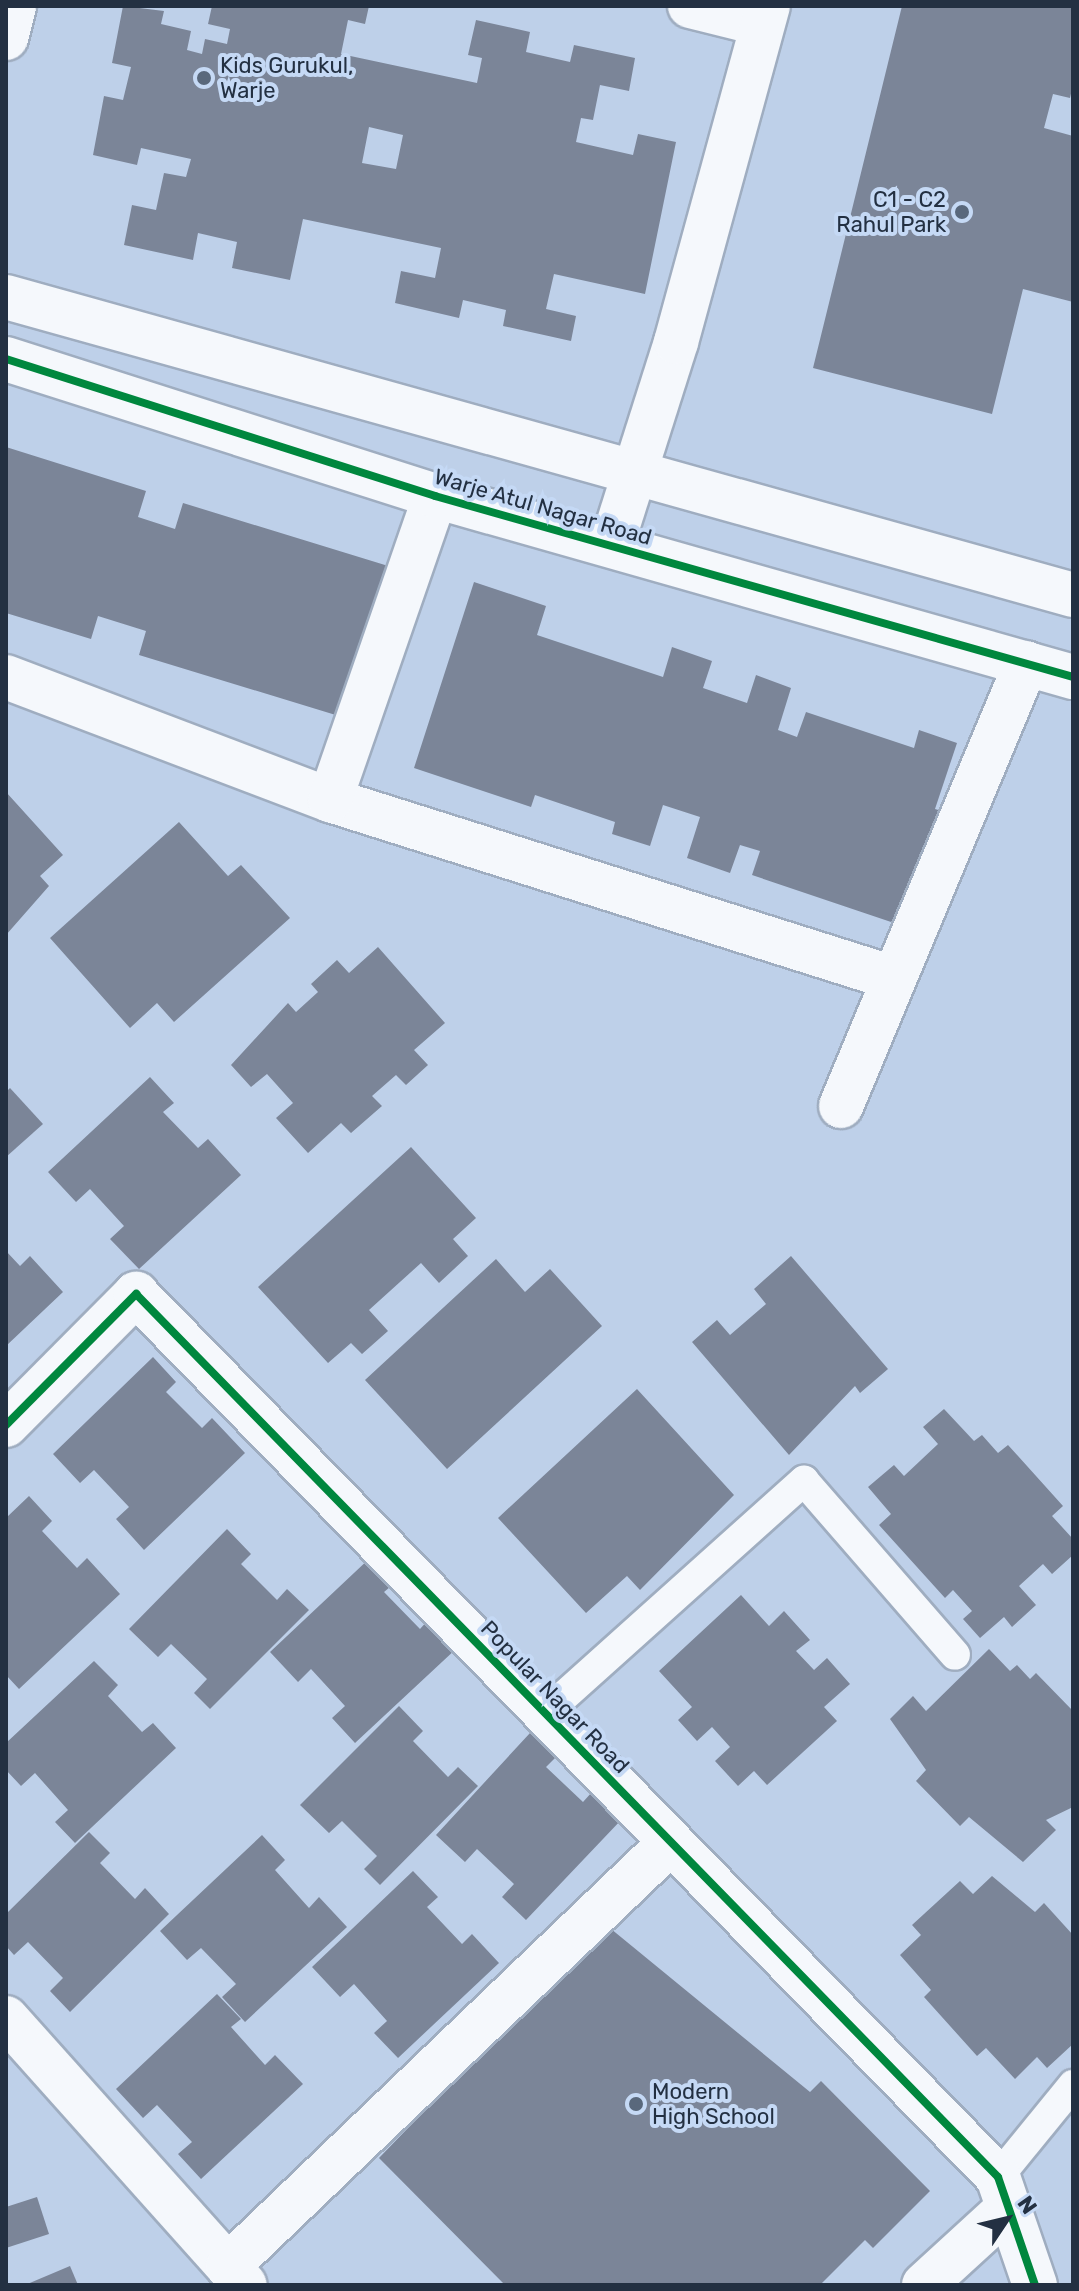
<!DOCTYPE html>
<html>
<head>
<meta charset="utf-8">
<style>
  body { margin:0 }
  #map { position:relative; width:1079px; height:2291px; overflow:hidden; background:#bed0e9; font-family:Rubik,sans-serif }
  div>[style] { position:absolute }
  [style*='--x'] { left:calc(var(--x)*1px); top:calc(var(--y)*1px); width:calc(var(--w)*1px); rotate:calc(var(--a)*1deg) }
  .building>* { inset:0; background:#7b8598 }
  .roads { filter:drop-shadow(2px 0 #9fadc0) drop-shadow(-2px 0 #9fadc0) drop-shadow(0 2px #9fadc0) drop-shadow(0 -2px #9fadc0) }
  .service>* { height:30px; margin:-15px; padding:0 15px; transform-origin:15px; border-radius:15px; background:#f5f8fc }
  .minor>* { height:44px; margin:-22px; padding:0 22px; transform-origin:22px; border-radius:22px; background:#f5f8fc }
  .tertiary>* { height:44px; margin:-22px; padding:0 22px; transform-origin:22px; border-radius:22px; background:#f5f8fc }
  .cycleway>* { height:8px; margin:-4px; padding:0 4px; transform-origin:4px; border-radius:4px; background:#00873e }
  .dots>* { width:22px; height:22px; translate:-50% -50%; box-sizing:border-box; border:4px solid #c5d9f5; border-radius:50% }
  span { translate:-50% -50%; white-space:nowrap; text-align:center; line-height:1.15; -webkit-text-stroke:8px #c5d9f5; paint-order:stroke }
  .poi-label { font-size:22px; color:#233042 }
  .left { translate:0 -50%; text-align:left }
  .right { translate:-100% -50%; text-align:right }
  .street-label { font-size:22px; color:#233042 }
  .frame { position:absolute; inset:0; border:8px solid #233042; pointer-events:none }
  .north { position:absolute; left:967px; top:2179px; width:80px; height:80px; -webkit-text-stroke:6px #c5d9f5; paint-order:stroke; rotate:55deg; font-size:22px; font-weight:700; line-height:32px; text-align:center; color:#233042 }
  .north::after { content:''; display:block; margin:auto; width:28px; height:36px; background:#233042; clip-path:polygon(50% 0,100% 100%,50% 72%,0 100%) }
</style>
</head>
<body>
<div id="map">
  <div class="building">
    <div style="clip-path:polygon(evenodd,123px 6px,164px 11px,161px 24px,191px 31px,187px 50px,202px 54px,205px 39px,227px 44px,230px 29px,208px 24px,212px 6px,369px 6px,365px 24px,348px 20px,341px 54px,477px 83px,482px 58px,468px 55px,476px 20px,530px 32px,526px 52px,570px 62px,574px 45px,635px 58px,629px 91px,600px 85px,593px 120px,581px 118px,576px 142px,633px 155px,638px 134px,676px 142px,645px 294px,554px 274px,546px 309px,576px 316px,571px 341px,503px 326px,506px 310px,463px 300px,459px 318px,395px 303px,401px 271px,435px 278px,441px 248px,303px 219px,290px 280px,232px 268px,237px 242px,198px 233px,193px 260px,124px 245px,132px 205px,156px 210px,164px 173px,186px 177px,191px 159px,141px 148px,137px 165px,93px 155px,104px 96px,123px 100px,131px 67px,112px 63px,123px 6px,369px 127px,403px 135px,396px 169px,362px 163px,369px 127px)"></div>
    <div style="clip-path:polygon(902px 6px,1073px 6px,1073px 85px,1070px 98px,1053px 94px,1044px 128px,1073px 136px,1073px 302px,1023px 289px,992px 414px,813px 368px)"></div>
    <div style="clip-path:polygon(6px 447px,146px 491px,138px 517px,175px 529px,183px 503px,398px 569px,352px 720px,139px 655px,146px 631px,98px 616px,91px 639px,6px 613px)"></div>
    <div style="clip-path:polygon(474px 582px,546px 606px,537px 635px,663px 677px,672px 647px,712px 661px,703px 688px,747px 703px,756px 675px,791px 688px,778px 730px,797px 737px,806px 712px,914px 748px,919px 730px,957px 743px,935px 809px,948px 813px,930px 867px,917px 863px,897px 924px,752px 875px,760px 851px,740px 845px,730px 873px,687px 858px,700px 817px,663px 805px,650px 846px,612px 834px,615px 822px,535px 795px,531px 807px,414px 768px)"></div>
    <div style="clip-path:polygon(6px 792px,63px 855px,40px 876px,49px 886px,6px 935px)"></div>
    <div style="clip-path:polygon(179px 822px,228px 876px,241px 865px,290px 918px,174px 1022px,157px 1003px,130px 1028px,50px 938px)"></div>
    <div style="clip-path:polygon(378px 947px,445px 1023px,414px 1050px,428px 1065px,406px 1085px,396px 1075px,372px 1096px,382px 1106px,351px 1133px,341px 1123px,308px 1153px,276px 1118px,293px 1103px,267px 1074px,251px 1087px,231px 1065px,288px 1003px,296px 1012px,318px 992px,311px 984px,337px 960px,349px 973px)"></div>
    <div style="clip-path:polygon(150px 1077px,174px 1103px,163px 1112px,198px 1148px,208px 1139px,241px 1175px,139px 1269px,110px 1239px,124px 1226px,90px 1189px,76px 1202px,48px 1172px)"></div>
    <div style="clip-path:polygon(10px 1088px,43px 1124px,6px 1157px,6px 1092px)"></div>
    <div style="clip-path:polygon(411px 1147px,476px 1218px,453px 1239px,468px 1256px,439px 1283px,421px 1263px,369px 1310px,388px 1331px,362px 1354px,351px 1343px,328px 1363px,258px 1287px)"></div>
    <div style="clip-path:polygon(6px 1251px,20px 1266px,30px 1256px,63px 1292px,6px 1346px)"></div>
    <div style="clip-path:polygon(791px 1256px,888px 1369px,860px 1393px,855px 1386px,789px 1455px,692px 1342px,717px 1320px,730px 1335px,766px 1304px,754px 1289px)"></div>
    <div style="clip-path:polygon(496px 1259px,525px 1292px,550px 1269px,602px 1326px,447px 1469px,365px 1380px)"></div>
    <div style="clip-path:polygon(153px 1357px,176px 1382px,166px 1392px,202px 1428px,212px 1418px,245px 1453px,144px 1550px,116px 1519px,129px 1507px,94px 1470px,80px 1483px,53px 1454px)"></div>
    <div style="clip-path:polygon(637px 1389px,734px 1495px,640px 1590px,627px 1576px,586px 1613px,498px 1518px)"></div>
    <div style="clip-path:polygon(944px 1409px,974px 1441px,982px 1435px,998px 1453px,1008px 1445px,1063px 1506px,1052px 1516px,1073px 1539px,1073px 1555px,1052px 1574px,1043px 1564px,1019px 1586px,1036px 1605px,1012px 1627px,1004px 1617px,980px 1638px,963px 1619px,972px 1611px,953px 1590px,945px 1598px,879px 1525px,891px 1514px,868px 1487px,894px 1465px,904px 1476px,938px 1444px,923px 1427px)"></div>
    <div style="clip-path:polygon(29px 1496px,52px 1521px,42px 1531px,77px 1568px,87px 1558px,120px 1594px,19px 1689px,6px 1675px,6px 1518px)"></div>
    <div style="clip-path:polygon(227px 1529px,251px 1554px,241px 1564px,277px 1600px,287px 1589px,309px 1610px,210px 1709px,194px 1693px,207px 1679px,171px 1644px,158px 1657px,129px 1629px)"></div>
    <div style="clip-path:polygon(371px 1557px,396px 1582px,384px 1592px,420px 1629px,429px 1619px,457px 1648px,355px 1743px,332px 1718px,345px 1706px,311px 1669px,298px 1682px,270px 1652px)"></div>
    <div style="clip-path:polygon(741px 1595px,769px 1626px,784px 1611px,810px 1640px,796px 1651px,814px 1670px,827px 1658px,850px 1684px,824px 1707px,837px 1721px,767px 1785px,754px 1771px,738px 1786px,715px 1761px,730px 1747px,712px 1727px,697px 1741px,678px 1720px,692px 1707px,659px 1671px)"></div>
    <div style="clip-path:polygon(989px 1649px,1010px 1671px,1017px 1665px,1030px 1679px,1036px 1673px,1073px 1711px,1073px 1807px,1046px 1820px,1056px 1830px,1023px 1862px,969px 1817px,960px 1826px,916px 1781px,926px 1770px,890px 1719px,913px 1696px,926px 1711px)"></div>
    <div style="clip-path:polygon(94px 1661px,118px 1685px,108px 1696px,142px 1732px,153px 1723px,176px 1748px,75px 1843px,55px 1822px,68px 1810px,35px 1773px,21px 1786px,6px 1770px,6px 1743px)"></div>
    <div style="clip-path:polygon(399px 1706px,423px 1731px,413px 1741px,448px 1777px,458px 1767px,478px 1786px,380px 1885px,364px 1869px,377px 1856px,342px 1821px,329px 1833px,300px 1805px)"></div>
    <div style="clip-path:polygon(530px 1733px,556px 1757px,546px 1767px,583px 1802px,592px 1792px,622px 1819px,526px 1920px,502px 1897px,514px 1884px,477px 1849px,465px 1862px,436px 1835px)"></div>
    <div style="clip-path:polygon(89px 1832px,110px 1853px,100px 1863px,135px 1899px,145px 1888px,169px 1914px,70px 2012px,50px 1991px,63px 1978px,28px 1942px,14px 1955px,6px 1946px,6px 1914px)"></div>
    <div style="clip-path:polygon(262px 1835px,285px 1860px,275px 1870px,309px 1908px,319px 1897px,347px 1927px,245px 2022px,222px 1997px,236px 1984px,201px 1948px,187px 1960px,160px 1931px)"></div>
    <div style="clip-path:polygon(413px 1871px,438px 1897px,427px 1907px,462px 1944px,472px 1934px,499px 1963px,398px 2058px,374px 2033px,387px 2021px,354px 1984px,340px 1997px,312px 1967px)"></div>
    <div style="clip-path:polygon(992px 1876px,1035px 1912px,1044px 1903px,1073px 1935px,1073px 2044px,1047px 2068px,1037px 2057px,1015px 2079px,986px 2048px,977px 2056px,924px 1997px,931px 1990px,900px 1955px,921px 1935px,912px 1925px,960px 1881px,973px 1894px)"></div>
    <div style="clip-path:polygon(605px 1924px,810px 2092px,821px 2081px,930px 2191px,873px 2248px,865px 2240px,820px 2285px,505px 2285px,379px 2158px)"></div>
    <div style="clip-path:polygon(217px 1994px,241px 2019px,231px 2027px,265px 2065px,275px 2055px,303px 2084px,201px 2179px,178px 2154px,192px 2142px,157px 2105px,143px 2118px,116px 2089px)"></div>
    <div style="clip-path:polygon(37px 2197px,49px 2234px,6px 2248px,6px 2207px)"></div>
    <div style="clip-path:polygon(70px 2266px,78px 2285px,25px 2285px)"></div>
  </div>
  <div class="roads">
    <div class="service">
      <div style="--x:545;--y:1713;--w:348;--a:-41.9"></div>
      <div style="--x:804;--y:1481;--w:230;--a:49"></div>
      <div style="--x:998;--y:2177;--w:119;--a:-50.8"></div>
    </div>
    <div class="minor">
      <div style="--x:690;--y:6;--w:74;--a:14"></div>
      <div style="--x:6;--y:38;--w:33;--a:-76"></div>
      <div style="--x:612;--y:544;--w:212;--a:-72.4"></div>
      <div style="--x:676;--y:342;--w:348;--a:-74.7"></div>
      <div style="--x:6;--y:677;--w:347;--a:20.8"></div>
      <div style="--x:330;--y:800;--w:587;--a:17.54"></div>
      <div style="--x:330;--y:800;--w:322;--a:-70.9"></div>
      <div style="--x:841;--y:1106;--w:480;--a:-67.3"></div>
      <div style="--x:6;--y:1425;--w:185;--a:-45.2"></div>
      <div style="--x:136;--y:1294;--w:1234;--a:45.69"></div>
      <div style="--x:998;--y:2177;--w:114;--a:71.1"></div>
      <div style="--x:6;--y:2018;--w:358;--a:48.2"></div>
      <div style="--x:228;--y:2266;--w:613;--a:-43.74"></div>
      <div style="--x:924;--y:2285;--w:114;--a:-42.5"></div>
    </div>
    <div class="tertiary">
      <div style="--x:6;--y:297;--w:1108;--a:15.6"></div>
      <div style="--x:6;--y:359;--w:450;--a:17.7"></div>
      <div style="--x:435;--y:496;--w:663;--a:15.84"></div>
    </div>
  </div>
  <div class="cycleway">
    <div style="--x:6;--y:359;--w:450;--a:17.7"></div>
    <div style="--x:435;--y:496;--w:663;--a:15.84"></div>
    <div style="--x:6;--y:1425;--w:185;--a:-45.2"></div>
    <div style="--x:136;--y:1294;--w:1234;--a:45.69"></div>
    <div style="--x:998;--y:2177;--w:114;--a:71.1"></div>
  </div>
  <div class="dots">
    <div style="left:204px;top:78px;background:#59687c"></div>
    <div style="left:962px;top:212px;background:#59687c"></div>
    <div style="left:636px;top:2104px;background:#59687c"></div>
  </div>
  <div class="poi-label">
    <span class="left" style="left:220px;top:78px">Kids Gurukul,<br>Warje</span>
    <span class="right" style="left:946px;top:212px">C1 - C2<br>Rahul Park</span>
    <span class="left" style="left:652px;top:2104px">Modern<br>High School</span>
  </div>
  <div class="street-label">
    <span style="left:543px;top:507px;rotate:16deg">Warje Atul Nagar Road</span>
    <span style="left:555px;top:1697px;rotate:46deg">Popular Nagar Road</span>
  </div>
  <div class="frame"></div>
  <div class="north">N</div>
</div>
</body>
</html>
